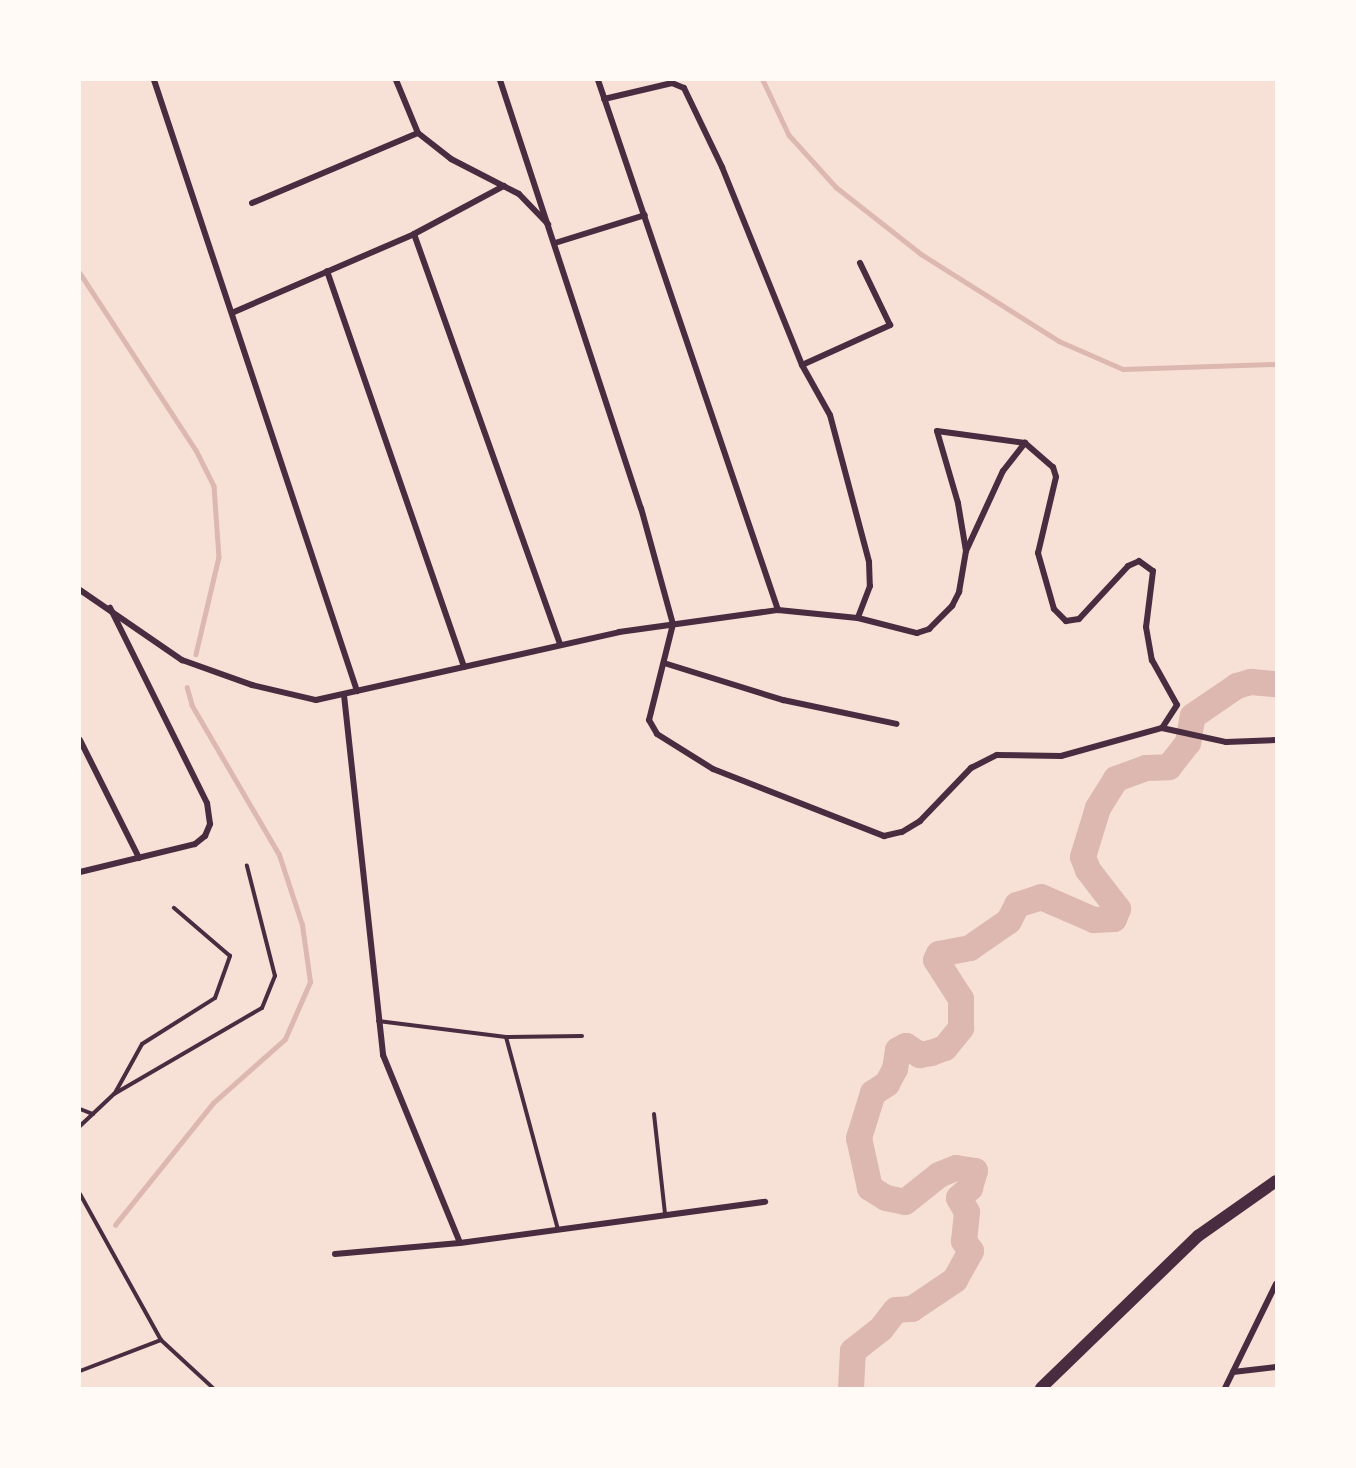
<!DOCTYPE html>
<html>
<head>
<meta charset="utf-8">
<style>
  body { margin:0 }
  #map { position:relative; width:1356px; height:1468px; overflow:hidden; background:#f7e1d7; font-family:"PT Sans",sans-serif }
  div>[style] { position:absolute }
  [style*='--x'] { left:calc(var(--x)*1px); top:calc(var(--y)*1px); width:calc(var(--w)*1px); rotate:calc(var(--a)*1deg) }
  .stream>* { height:4.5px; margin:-2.25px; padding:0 2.25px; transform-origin:2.25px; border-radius:2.25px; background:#dcb8b0 }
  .river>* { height:26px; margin:-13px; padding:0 13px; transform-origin:13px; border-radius:13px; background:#dcb8b0 }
  .service>* { height:4px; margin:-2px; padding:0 2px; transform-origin:2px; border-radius:2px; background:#4a2c40 }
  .minor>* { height:6px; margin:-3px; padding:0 3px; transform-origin:3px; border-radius:3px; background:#4a2c40 }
  .secondary>* { height:12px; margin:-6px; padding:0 6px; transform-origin:6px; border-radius:6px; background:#4a2c40 }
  span { translate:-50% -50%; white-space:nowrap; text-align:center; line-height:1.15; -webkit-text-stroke:6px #fffaf5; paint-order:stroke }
  .frame { position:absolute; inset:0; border:81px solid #fffaf5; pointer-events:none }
</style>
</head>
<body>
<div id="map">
  <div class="stream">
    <div style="--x:763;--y:80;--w:61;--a:64.7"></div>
    <div style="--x:789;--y:135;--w:70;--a:47.9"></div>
    <div style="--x:836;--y:187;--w:108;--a:38.2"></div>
    <div style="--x:921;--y:254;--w:163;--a:32.2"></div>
    <div style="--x:1059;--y:341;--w:70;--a:23.6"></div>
    <div style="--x:1123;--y:369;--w:153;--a:-1.9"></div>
    <div style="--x:80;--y:273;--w:212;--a:56.8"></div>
    <div style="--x:196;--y:450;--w:40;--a:63.4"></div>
    <div style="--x:214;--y:486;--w:71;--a:86"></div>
    <div style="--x:219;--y:557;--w:100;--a:103.3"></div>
    <div style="--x:115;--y:1225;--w:156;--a:-51.2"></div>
    <div style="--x:213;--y:1103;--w:96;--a:-41.6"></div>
    <div style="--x:285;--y:1039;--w:62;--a:-66.3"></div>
    <div style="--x:310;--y:982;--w:58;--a:-98"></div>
    <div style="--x:302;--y:925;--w:74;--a:-108.2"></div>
    <div style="--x:279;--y:855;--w:173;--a:-120.3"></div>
    <div style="--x:192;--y:706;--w:19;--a:-106"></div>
  </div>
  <div class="river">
    <div style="--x:851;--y:1388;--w:37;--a:-87"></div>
    <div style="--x:853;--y:1351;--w:36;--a:-38"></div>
    <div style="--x:881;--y:1329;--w:24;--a:-52"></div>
    <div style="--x:896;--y:1310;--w:16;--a:-4"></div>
    <div style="--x:912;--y:1309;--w:52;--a:-34"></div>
    <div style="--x:955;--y:1280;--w:33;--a:-61"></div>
    <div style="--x:971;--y:1251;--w:12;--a:-125"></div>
    <div style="--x:964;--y:1241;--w:29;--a:-84"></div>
    <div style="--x:967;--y:1212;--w:16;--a:-120"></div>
    <div style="--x:959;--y:1198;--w:15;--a:-42"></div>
    <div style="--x:970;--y:1188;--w:18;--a:-74"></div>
    <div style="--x:975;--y:1171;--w:19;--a:-171"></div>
    <div style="--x:956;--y:1168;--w:18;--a:158"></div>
    <div style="--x:939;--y:1175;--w:43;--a:141.5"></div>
    <div style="--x:905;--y:1202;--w:19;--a:-168"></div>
    <div style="--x:886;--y:1198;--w:19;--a:-148"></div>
    <div style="--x:870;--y:1188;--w:51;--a:-102.4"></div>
    <div style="--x:859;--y:1138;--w:47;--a:-72.7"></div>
    <div style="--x:873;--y:1093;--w:17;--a:-33"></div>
    <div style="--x:887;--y:1084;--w:17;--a:-62"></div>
    <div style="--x:895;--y:1069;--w:19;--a:-81"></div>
    <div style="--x:898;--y:1050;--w:9;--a:-27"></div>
    <div style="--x:906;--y:1046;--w:17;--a:33"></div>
    <div style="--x:920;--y:1055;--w:11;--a:-10"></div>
    <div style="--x:931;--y:1053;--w:15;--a:-20"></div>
    <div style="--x:945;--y:1048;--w:26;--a:-51"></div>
    <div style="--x:961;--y:1028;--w:29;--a:-90"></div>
    <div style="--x:961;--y:999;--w:46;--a:-122.7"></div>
    <div style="--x:936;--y:960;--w:7;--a:-63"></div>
    <div style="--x:939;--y:954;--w:32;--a:-11"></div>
    <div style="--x:970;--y:948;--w:47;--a:-34.7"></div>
    <div style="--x:1009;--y:921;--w:18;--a:-63"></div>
    <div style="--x:1017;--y:905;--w:25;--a:-18"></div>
    <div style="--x:1041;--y:897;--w:58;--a:23.5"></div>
    <div style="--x:1094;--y:920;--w:20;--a:-3"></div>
    <div style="--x:1114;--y:919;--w:11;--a:-68"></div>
    <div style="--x:1118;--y:909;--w:49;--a:-127.6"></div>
    <div style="--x:1088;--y:870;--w:14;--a:-111"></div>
    <div style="--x:1083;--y:857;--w:51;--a:-73"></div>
    <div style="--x:1098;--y:808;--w:34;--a:-58"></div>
    <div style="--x:1116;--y:779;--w:32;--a:-20"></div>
    <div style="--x:1146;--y:768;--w:23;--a:-2"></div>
    <div style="--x:1169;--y:767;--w:31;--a:-52"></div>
    <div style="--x:1188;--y:743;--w:27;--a:-80"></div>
    <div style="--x:1193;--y:716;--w:53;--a:-34.3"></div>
    <div style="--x:1237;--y:686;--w:15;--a:-16"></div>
    <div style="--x:1251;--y:682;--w:25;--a:5"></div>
  </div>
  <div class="service">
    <div style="--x:378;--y:1021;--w:129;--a:7.1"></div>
    <div style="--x:506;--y:1037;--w:76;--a:-0.8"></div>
    <div style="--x:506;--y:1037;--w:200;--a:74.9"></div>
    <div style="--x:115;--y:1093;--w:56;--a:-61.1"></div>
    <div style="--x:142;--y:1044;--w:86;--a:-32.2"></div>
    <div style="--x:215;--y:998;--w:45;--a:-70.3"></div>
    <div style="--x:230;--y:956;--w:74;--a:-139.4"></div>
    <div style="--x:80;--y:1109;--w:14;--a:21"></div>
    <div style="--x:654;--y:1114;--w:101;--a:83.7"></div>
    <div style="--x:80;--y:1126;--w:47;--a:-43.3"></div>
    <div style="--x:114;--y:1094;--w:171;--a:-30.2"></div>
    <div style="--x:262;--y:1008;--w:35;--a:-68"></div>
    <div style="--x:275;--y:976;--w:114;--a:-104.3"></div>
    <div style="--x:80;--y:1194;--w:167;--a:61"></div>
    <div style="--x:161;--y:1340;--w:71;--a:42.7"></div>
    <div style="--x:80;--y:1371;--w:87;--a:-20.9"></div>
  </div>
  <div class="minor">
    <div style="--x:154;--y:80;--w:644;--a:71.62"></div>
    <div style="--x:396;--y:80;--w:57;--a:67.5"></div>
    <div style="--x:418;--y:133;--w:42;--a:38.2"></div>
    <div style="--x:451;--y:159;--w:76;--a:27.2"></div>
    <div style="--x:519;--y:194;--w:42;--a:46"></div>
    <div style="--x:500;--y:80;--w:451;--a:71.8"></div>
    <div style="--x:641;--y:508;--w:120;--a:74.6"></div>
    <div style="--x:673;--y:624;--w:99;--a:104"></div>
    <div style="--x:649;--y:720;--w:16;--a:60"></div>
    <div style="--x:657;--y:734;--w:66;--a:32"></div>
    <div style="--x:713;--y:769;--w:184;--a:21.4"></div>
    <div style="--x:884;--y:836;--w:18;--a:-13"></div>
    <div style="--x:902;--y:832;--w:21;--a:-31"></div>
    <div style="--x:920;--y:821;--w:74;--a:-46.1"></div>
    <div style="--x:971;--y:768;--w:29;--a:-27"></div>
    <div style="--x:997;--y:755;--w:64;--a:0.9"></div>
    <div style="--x:1061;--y:756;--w:105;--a:-15.5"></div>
    <div style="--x:1162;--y:728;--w:66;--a:12.3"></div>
    <div style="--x:1226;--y:742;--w:50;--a:-2.3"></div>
    <div style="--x:598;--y:80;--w:560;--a:71.24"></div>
    <div style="--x:604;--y:99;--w:70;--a:-13.2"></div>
    <div style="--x:672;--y:83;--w:13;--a:23"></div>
    <div style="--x:684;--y:88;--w:88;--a:64.3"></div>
    <div style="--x:722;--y:167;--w:214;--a:68"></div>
    <div style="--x:802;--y:365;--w:57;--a:60.8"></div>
    <div style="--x:830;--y:415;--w:152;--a:75.1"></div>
    <div style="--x:869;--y:562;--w:24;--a:88"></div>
    <div style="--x:870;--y:586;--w:34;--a:111"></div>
    <div style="--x:252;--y:203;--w:180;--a:-22.9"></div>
    <div style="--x:414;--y:234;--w:435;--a:70.4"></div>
    <div style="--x:555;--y:243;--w:94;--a:-17.3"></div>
    <div style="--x:327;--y:271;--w:419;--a:70.9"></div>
    <div style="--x:234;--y:312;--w:196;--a:-23.4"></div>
    <div style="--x:414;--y:234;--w:102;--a:-28.1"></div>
    <div style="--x:802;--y:365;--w:97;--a:-24.4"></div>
    <div style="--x:890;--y:325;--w:69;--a:-115.8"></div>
    <div style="--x:966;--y:551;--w:49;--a:-99.5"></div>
    <div style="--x:958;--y:503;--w:75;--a:-106.3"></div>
    <div style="--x:937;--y:431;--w:89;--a:7.8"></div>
    <div style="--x:80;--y:590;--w:124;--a:34.5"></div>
    <div style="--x:182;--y:660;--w:74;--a:19.7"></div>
    <div style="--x:252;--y:685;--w:66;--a:13.2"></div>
    <div style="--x:316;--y:700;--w:311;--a:-12.6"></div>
    <div style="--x:619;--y:632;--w:161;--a:-7.9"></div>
    <div style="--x:778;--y:610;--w:80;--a:5.7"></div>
    <div style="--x:858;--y:618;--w:61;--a:14.3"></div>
    <div style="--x:917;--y:633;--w:13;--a:-18"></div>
    <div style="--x:929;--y:629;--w:33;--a:-45"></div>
    <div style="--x:952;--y:606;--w:16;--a:-63"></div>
    <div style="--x:959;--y:592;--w:42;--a:-80.3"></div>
    <div style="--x:966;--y:551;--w:88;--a:-65.2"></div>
    <div style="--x:1003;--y:471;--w:36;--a:-52"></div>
    <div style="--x:1025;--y:443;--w:37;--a:41"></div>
    <div style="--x:1053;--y:467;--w:10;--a:73"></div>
    <div style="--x:1056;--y:477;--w:78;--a:103.3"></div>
    <div style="--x:1038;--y:553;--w:58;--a:74.1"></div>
    <div style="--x:1054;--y:609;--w:17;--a:45"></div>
    <div style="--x:1066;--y:621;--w:13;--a:-9"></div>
    <div style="--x:1079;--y:619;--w:72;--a:-47.2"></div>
    <div style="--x:1128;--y:566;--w:12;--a:-24"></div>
    <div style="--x:1139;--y:561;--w:17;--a:36"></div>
    <div style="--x:1153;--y:571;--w:56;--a:97.1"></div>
    <div style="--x:1146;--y:627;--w:34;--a:80"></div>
    <div style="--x:1152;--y:660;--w:51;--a:60.9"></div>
    <div style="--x:1177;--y:705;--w:27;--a:123"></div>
    <div style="--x:664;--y:663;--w:125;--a:17.3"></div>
    <div style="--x:783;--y:700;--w:116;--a:11.9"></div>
    <div style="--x:344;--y:695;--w:362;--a:83.8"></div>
    <div style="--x:383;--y:1055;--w:203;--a:67.7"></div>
    <div style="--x:80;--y:740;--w:132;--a:63.4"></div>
    <div style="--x:80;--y:872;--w:118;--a:-13.7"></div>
    <div style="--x:195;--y:844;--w:13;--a:-39"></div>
    <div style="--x:205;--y:836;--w:13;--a:-67"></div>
    <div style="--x:210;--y:824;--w:21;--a:-98"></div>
    <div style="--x:207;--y:803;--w:218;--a:-116.4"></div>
    <div style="--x:335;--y:1254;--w:125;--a:-5"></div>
    <div style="--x:460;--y:1243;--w:308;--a:-7.7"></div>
    <div style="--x:1233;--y:1372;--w:43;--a:-6.6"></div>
    <div style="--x:1225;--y:1388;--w:116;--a:-63.9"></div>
  </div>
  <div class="secondary">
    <div style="--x:1041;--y:1388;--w:219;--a:-44.1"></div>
    <div style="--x:1198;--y:1236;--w:95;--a:-35.2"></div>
  </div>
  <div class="frame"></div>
</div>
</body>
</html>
